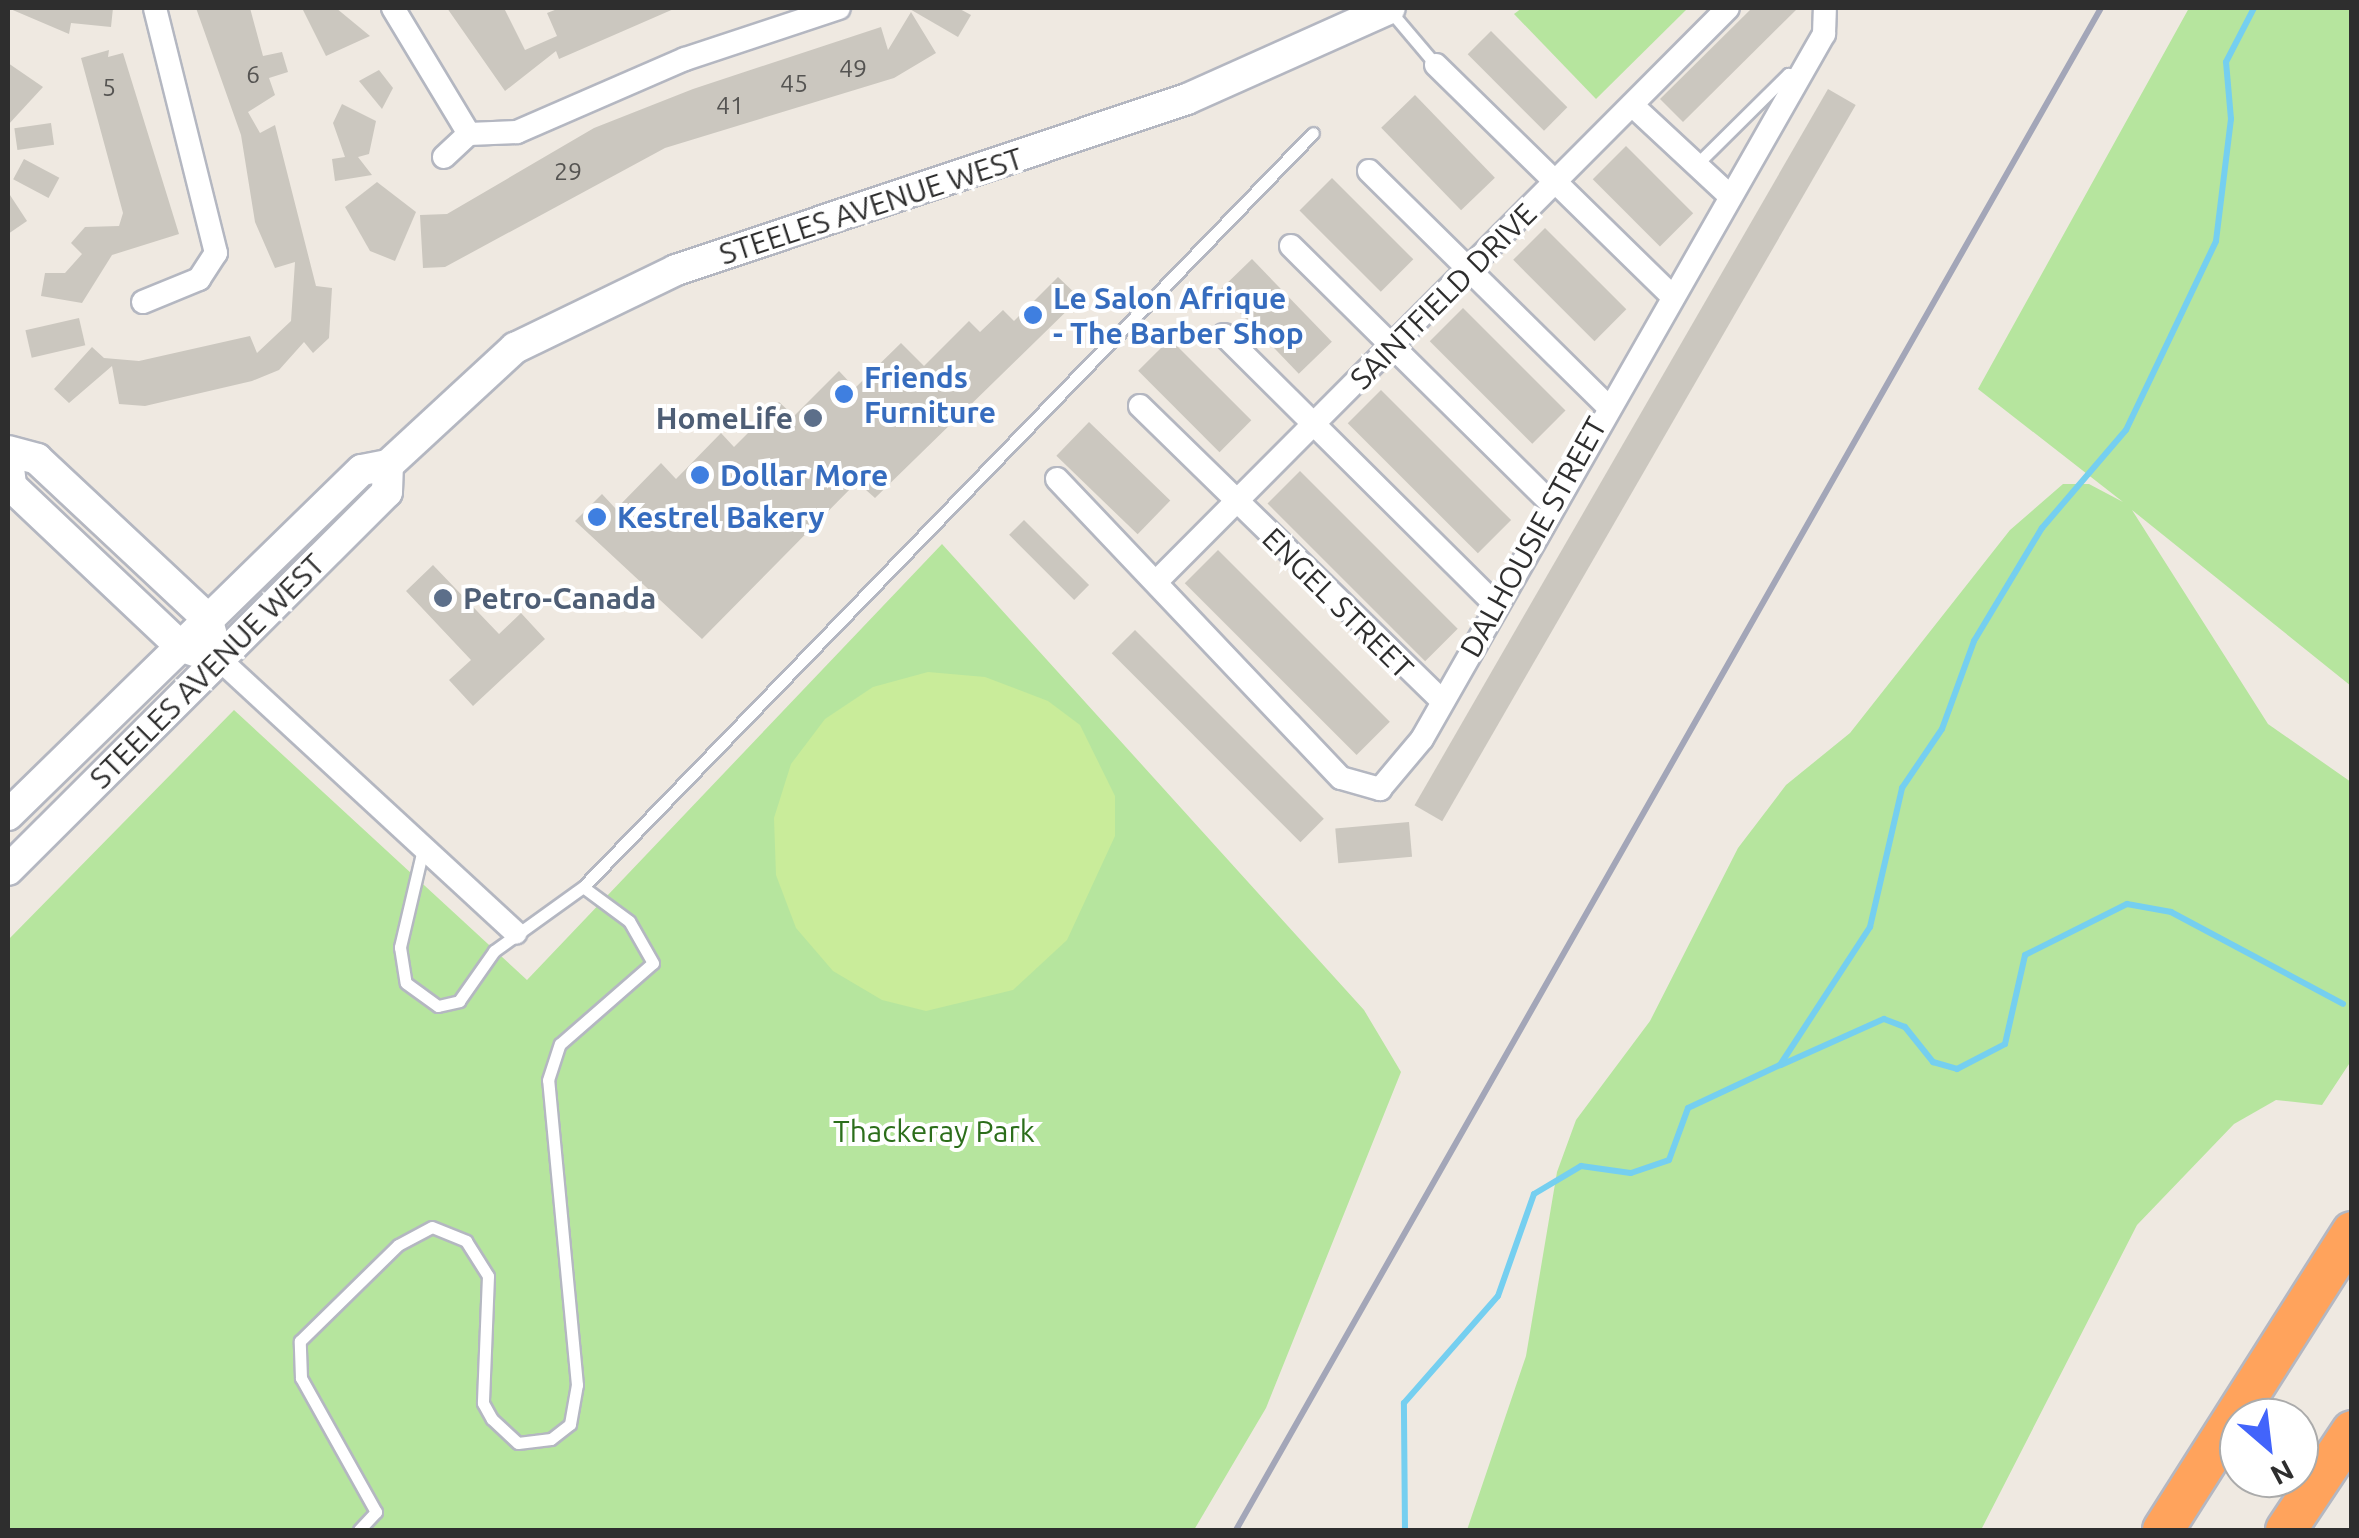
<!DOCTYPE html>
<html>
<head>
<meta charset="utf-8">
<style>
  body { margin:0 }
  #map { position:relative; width:2359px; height:1538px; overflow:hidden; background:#efe9e1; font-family:Ubuntu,sans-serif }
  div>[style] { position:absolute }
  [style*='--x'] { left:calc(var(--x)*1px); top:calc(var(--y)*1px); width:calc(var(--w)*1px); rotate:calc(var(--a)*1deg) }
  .green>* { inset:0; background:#b6e59e }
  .pitch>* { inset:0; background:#c9ec9a }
  .stream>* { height:6px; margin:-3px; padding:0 3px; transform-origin:3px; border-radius:3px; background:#75cff0 }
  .building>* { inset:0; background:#cbc7bf; transform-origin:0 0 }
  .roads { filter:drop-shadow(2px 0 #b4b7c1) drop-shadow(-2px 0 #b4b7c1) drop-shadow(0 2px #b4b7c1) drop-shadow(0 -2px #b4b7c1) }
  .service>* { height:11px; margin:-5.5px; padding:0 5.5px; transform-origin:5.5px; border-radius:5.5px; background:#fff }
  .minor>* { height:22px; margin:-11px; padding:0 11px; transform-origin:11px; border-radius:11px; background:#fff }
  .secondary>* { height:30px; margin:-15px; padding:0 15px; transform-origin:15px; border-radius:15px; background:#fff }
  .motorway>* { height:40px; margin:-20px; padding:0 20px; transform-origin:20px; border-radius:20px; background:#ffa35c }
  .rail>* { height:6px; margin:-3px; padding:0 3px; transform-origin:3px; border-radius:3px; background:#a3a6b8 }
  .dots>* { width:28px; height:28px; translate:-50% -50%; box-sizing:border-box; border:5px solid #fff; border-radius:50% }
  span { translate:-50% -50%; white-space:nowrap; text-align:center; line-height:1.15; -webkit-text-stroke:8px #fff; paint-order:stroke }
  .number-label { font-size:25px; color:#555452 }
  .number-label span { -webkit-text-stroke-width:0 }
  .street-label { font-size:30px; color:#2e2e2e }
  .shop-label { font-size:30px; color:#366cbe; font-weight:700 }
  .left { translate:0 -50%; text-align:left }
  .service-label { font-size:30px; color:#4e5e75; font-weight:700 }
  .right { translate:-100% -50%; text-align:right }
  .park-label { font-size:30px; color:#2c6e1b }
  .frame { position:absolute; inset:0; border:10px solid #2e2e2e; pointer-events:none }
  .north { position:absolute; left:2219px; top:1398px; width:100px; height:100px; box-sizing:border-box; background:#fff; border:2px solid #ababab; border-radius:50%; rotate:152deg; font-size:28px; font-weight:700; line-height:40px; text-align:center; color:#2e2e2e }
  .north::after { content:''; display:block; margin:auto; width:35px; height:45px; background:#4264fb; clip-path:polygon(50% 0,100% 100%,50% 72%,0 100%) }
</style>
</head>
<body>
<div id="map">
  <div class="green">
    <div style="clip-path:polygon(1522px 8px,1688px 8px,1596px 99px,1514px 14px)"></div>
    <div style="clip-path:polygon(2189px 8px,2351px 8px,2351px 686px,2132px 510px,2268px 724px,2351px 782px,2351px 1061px,2322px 1105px,2276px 1100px,2234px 1124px,2137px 1225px,1981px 1530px,1467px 1530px,1526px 1356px,1557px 1172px,1576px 1120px,1650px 1021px,1738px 848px,1786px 785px,1850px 733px,2010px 530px,2063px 484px,2089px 484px,2123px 502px,1978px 389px)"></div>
    <div style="clip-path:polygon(942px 544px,1364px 1010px,1401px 1072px,1266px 1408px,1194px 1530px,8px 1530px,8px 940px,234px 710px,527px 980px)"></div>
  </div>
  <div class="pitch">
    <div style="clip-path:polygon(928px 672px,985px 677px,1048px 701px,1080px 725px,1115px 796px,1115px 836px,1067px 940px,1013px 990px,926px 1011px,882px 1000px,833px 971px,796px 928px,776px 875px,774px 818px,791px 764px,825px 719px,873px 687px)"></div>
  </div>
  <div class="stream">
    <div style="--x:1781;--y:1065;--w:113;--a:-24.1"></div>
    <div style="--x:1884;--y:1019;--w:22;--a:21"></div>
    <div style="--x:1905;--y:1027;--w:45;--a:51.3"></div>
    <div style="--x:1933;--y:1062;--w:25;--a:16"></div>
    <div style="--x:1957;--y:1069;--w:54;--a:-27.5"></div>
    <div style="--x:2005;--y:1044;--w:91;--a:-77.3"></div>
    <div style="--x:2025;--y:955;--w:114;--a:-26.6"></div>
    <div style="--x:2127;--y:904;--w:45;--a:10.3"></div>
    <div style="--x:2171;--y:912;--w:195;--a:28.1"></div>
    <div style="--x:1405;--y:1530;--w:127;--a:-90.5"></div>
    <div style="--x:1404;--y:1403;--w:142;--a:-48.7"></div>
    <div style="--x:1498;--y:1296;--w:108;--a:-70.6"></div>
    <div style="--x:1534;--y:1194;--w:55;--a:-30.8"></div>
    <div style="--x:1581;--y:1166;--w:50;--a:8"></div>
    <div style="--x:1631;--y:1173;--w:40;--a:-18.9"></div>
    <div style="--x:1669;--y:1160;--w:55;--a:-69.9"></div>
    <div style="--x:1688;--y:1108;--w:102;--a:-25.1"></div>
    <div style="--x:1780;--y:1065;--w:165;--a:-56.9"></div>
    <div style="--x:1870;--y:927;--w:143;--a:-77"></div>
    <div style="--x:1902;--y:788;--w:71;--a:-55.9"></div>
    <div style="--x:1942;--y:729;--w:94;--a:-70"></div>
    <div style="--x:1974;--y:641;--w:132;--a:-59"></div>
    <div style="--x:2042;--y:528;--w:129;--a:-49.4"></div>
    <div style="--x:2126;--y:430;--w:209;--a:-64.5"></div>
    <div style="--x:2216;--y:241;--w:123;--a:-83"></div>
    <div style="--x:2231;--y:119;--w:57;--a:-95"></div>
    <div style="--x:2226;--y:62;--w:61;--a:-62.6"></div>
  </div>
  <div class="building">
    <div style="clip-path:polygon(8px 8px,113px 8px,111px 27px,71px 23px,69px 34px)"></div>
    <div style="clip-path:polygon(196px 8px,250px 8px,263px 56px,282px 52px,288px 72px,269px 78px,275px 95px,248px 112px,260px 133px,275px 125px,316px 286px,332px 288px,329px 338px,313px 353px,304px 342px,279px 370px,252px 381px,145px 406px,119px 404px,112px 366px,69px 403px,54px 389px,92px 347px,104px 358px,139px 361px,250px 336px,257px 353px,291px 321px,295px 262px,275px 268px,255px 222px,241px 135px)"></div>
    <div style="clip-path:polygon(302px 8px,336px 8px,370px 36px,326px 56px)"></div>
    <div style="clip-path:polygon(447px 8px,504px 8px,525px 50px,557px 36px,547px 13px,560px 8px,676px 8px,559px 59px,556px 51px,505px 91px)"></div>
    <div style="clip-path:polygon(908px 8px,958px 8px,971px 15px,958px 37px)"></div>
    <div style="clip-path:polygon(1752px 8px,1798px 8px,1683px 122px,1660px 99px)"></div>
    <div style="clip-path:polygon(911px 12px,936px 53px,894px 78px,665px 148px,445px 267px,423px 268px,420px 215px,447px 214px,594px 128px,693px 89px,881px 27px,888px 50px)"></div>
    <div style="left:1491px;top:31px;width:108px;height:33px;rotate:45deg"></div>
    <div style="clip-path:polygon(109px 50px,108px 57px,123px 53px,179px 234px,112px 255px,82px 303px,41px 296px,45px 273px,65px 273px,82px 254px,71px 243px,85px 227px,119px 226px,123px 213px,81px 58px)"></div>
    <div style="clip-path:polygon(8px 63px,43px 87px,8px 125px)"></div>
    <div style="clip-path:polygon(379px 70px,393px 88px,382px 109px,359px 81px)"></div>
    <div style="left:1828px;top:89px;width:32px;height:827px;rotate:30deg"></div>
    <div style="left:1415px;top:95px;width:115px;height:47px;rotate:46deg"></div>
    <div style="clip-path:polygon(342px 104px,376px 121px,369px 154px,358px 157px,372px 175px,335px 181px,332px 159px,345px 157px,333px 123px)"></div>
    <div style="left:51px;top:123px;width:22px;height:37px;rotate:82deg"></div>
    <div style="left:1626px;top:146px;width:95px;height:47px;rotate:45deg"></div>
    <div style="left:24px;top:159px;width:40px;height:23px;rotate:28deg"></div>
    <div style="left:1332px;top:178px;width:115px;height:46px;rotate:45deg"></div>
    <div style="clip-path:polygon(377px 182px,416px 212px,395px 261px,370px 251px,345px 207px)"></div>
    <div style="clip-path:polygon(8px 192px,27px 221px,8px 234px)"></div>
    <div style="left:1545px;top:228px;width:115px;height:45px;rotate:45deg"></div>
    <div style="left:1252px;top:259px;width:115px;height:46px;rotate:46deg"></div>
    <div style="clip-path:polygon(1058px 277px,1080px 298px,875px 498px,857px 482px,702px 639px,575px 521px,602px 494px,616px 509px,661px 463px,676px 479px,721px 433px,734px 447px,779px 402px,794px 416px,839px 371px,855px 388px,901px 343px,924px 366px,969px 321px,980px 332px,1003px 310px,1014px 321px)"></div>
    <div style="left:1463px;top:308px;width:145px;height:47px;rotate:45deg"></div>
    <div style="left:79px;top:318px;width:28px;height:55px;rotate:77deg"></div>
    <div style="left:1170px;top:339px;width:115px;height:45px;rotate:45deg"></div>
    <div style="left:1381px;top:390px;width:184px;height:47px;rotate:45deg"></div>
    <div style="left:1089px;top:422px;width:113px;height:47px;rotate:44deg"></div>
    <div style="left:1300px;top:471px;width:223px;height:46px;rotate:45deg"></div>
    <div style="left:1024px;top:520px;width:92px;height:21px;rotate:45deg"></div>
    <div style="left:1218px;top:550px;width:243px;height:47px;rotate:45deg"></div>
    <div style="clip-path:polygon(433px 565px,499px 634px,521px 613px,545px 639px,473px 706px,449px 680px,471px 660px,406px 591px)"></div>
    <div style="left:1135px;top:630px;width:267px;height:33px;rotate:45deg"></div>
    <div style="left:1409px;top:822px;width:35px;height:74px;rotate:85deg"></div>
  </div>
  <div class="roads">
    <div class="service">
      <div style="--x:1391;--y:12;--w:70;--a:49.7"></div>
      <div style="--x:1695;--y:166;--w:131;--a:-44.7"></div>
      <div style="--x:1788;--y:74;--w:10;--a:11"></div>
      <div style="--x:423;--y:849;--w:101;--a:103.2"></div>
      <div style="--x:400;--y:947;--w:36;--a:81"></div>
      <div style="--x:406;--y:983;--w:39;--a:36"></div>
      <div style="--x:438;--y:1006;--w:22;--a:-13"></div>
      <div style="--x:459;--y:1001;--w:61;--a:-55"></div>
      <div style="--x:494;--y:951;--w:110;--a:-35.7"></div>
      <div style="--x:583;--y:887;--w:1049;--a:-45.93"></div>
      <div style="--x:359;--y:1530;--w:25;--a:-47"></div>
      <div style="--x:376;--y:1512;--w:154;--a:-119.2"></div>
      <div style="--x:301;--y:1378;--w:37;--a:-92"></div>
      <div style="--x:300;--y:1341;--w:137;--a:-44.4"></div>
      <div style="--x:398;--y:1245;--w:38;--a:-28"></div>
      <div style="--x:432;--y:1227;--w:37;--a:22"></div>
      <div style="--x:466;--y:1241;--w:41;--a:57.8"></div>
      <div style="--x:488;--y:1276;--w:127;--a:92.3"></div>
      <div style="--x:483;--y:1403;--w:18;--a:61"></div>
      <div style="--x:492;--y:1419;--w:35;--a:43"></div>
      <div style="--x:518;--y:1443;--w:33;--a:-7"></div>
      <div style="--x:551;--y:1439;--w:24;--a:-38"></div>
      <div style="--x:570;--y:1424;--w:40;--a:-80"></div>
      <div style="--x:577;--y:1385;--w:306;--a:-95.4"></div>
      <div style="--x:548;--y:1080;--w:38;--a:-72"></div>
      <div style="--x:560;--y:1044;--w:123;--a:-41.1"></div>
      <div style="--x:653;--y:963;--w:48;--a:-119.7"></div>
      <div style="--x:629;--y:921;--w:57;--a:-143.5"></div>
    </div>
    <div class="minor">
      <div style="--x:393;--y:8;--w:147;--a:58.9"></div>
      <div style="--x:1436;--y:65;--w:329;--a:44.4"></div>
      <div style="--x:1632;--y:105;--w:132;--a:42.9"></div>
      <div style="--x:444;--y:157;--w:34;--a:-43"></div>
      <div style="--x:469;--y:134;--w:48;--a:-2.4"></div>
      <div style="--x:517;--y:132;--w:183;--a:-23.5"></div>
      <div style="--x:685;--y:59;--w:162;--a:-18.3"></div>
      <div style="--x:1369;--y:171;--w:334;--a:44.6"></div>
      <div style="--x:1291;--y:246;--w:366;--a:44.7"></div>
      <div style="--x:143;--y:302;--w:61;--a:-22.3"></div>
      <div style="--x:199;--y:279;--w:31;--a:-57"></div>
      <div style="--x:216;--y:253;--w:252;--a:-104"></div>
      <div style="--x:1224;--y:335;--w:383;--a:44.8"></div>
      <div style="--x:1140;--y:406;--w:421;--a:44.3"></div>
      <div style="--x:1057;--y:479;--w:412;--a:46.5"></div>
      <div style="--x:1341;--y:778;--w:41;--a:15.8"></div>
      <div style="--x:1380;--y:789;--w:65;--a:-50"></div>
      <div style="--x:1422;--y:739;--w:812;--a:-60.31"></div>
      <div style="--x:1824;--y:34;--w:26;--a:-88"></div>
      <div style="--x:1156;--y:582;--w:810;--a:-45.1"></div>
      <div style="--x:218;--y:658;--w:405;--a:42.7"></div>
    </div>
    <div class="secondary">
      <div style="--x:8;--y:451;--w:30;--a:15"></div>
      <div style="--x:37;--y:459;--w:233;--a:43.1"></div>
      <div style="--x:207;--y:618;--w:19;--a:74"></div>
      <div style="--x:8;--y:460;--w:26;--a:83"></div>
      <div style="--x:11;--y:486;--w:233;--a:43.4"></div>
      <div style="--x:180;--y:646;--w:18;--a:19"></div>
      <div style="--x:8;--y:815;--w:494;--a:-44.3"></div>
      <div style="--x:362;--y:470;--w:26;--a:-11"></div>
      <div style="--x:388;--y:465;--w:173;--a:-42.7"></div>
      <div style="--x:515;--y:348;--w:179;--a:-25.8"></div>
      <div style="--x:676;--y:270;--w:539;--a:-18.5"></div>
      <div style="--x:1187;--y:99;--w:222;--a:-24.1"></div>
      <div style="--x:8;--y:870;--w:535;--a:-44.92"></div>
      <div style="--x:387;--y:492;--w:27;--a:-88"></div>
    </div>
    <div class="motorway">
      <div style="--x:2163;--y:1530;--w:353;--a:-57.6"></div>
      <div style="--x:2286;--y:1530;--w:119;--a:-56.3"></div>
    </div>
  </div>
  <div class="rail">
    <div style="--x:1236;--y:1530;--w:1751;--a:-60.39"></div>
  </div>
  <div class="dots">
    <div style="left:1033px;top:315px;background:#3f7fe0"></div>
    <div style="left:844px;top:394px;background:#3f7fe0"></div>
    <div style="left:813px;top:418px;background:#5c6f8a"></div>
    <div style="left:700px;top:475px;background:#3f7fe0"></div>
    <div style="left:597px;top:517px;background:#3f7fe0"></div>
    <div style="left:443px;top:598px;background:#5c6f8a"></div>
  </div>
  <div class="number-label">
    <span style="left:853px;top:68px">49</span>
    <span style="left:253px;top:74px">6</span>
    <span style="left:794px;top:83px">45</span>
    <span style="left:109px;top:87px">5</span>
    <span style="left:730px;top:105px">41</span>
    <span style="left:568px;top:171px">29</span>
  </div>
  <div class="street-label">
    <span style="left:871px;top:206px;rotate:-18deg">STEELES AVENUE WEST</span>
    <span style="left:1443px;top:296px;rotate:-45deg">SAINTFIELD DRIVE</span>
    <span style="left:1533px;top:537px;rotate:-61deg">DALHOUSIE STREET</span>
    <span style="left:1338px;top:603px;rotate:45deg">ENGEL STREET</span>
    <span style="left:207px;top:671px;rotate:-45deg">STEELES AVENUE WEST</span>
  </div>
  <div class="shop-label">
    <span class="left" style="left:1053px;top:315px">Le Salon Afrique<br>- The Barber Shop</span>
    <span class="left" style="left:864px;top:394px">Friends<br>Furniture</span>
    <span class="left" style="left:720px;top:475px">Dollar More</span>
    <span class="left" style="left:617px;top:517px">Kestrel Bakery</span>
  </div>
  <div class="service-label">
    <span class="right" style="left:793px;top:418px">HomeLife</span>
    <span class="left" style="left:463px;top:598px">Petro-Canada</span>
  </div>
  <div class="park-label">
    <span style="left:934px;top:1131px">Thackeray Park</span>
  </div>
  <div class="frame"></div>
  <div class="north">N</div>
</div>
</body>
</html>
